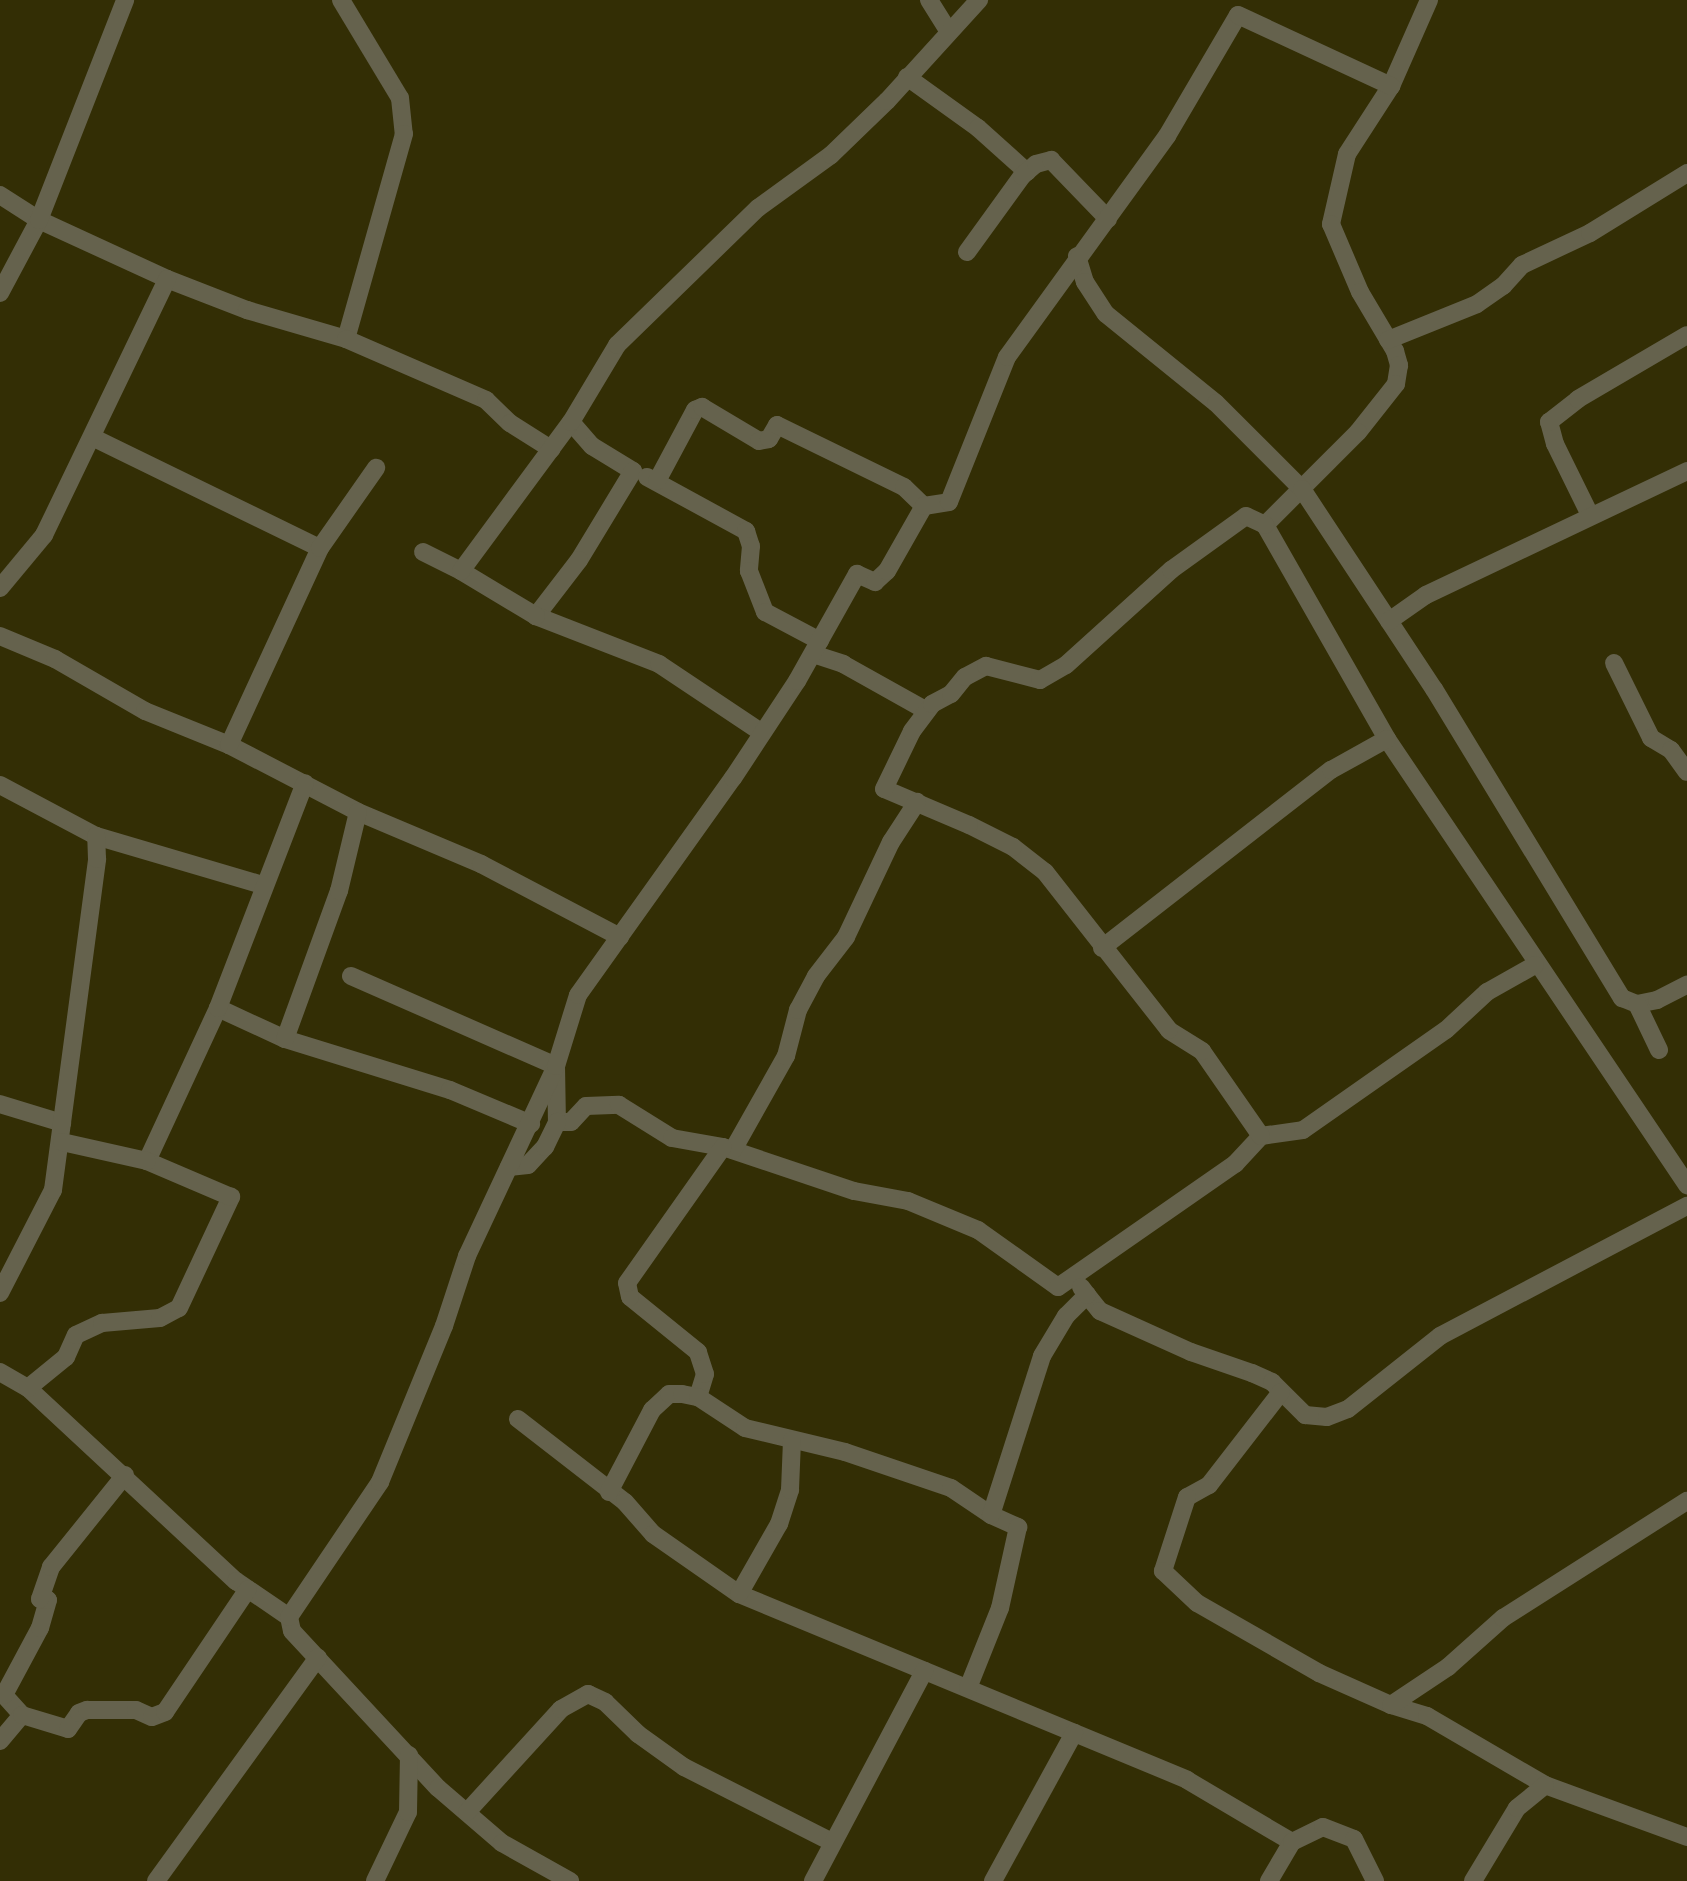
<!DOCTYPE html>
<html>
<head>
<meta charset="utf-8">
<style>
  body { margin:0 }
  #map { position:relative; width:1687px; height:1881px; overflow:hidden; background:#332e05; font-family:"Noto Serif",serif }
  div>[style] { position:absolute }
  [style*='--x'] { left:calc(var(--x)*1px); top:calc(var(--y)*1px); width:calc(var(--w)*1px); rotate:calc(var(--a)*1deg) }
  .minor>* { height:18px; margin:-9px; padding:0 9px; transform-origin:9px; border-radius:9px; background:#65624d }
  span { translate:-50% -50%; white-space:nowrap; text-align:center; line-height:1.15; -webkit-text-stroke:10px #332e05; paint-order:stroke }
</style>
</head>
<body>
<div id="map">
  <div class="minor">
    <div style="--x:341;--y:0;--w:114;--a:59"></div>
    <div style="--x:400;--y:98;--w:36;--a:84"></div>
    <div style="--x:404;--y:134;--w:213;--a:105.8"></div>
    <div style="--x:929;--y:0;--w:36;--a:58"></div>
    <div style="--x:1429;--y:0;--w:94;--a:113.8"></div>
    <div style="--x:1391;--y:86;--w:81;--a:122.9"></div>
    <div style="--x:1347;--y:154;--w:72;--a:102.9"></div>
    <div style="--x:1331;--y:224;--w:74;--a:66.9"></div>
    <div style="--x:1360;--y:292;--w:69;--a:59.3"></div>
    <div style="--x:1395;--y:351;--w:15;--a:74"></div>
    <div style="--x:1399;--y:365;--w:19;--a:99"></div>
    <div style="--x:1396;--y:384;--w:61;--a:128.4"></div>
    <div style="--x:1358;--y:432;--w:132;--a:135"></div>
    <div style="--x:1265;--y:525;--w:246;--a:60.3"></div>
    <div style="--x:1387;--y:739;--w:538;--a:56.07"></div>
    <div style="--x:907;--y:77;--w:87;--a:35.7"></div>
    <div style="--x:978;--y:128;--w:66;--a:41.9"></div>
    <div style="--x:0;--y:195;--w:46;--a:32.7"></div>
    <div style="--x:39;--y:220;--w:141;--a:24.7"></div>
    <div style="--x:167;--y:279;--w:86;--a:21.2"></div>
    <div style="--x:247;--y:310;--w:103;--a:16.3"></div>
    <div style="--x:346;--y:339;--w:153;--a:23.5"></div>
    <div style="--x:486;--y:400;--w:33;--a:44"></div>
    <div style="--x:510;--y:423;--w:49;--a:32.4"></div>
    <div style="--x:967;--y:252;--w:94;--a:-54.1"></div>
    <div style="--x:1022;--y:176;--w:18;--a:-41"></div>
    <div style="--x:1036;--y:164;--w:16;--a:-15"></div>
    <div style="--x:1051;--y:160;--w:82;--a:46"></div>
    <div style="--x:1077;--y:256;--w:27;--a:73"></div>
    <div style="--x:1085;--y:282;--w:38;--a:57"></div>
    <div style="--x:1106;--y:314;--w:141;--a:39"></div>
    <div style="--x:1216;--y:403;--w:122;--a:45"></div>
    <div style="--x:1302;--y:489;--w:240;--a:56.6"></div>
    <div style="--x:1434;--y:689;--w:362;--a:58.7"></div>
    <div style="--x:1622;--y:998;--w:16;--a:22"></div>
    <div style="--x:1637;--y:1004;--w:20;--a:-11"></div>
    <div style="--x:1657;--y:1000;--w:34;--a:-27"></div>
    <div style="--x:0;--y:293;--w:83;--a:-61.9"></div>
    <div style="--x:39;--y:220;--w:236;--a:-68.6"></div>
    <div style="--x:1388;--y:340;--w:96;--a:-22"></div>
    <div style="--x:1477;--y:304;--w:32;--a:-35"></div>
    <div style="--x:1503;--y:286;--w:28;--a:-48"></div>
    <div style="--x:1522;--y:265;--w:75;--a:-25.2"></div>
    <div style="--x:1590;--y:233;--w:114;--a:-31.7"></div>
    <div style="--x:571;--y:422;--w:32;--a:49"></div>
    <div style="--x:592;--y:446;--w:48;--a:31.4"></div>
    <div style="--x:633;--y:471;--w:104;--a:121.2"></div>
    <div style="--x:579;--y:560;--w:71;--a:127.5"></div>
    <div style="--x:536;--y:616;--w:132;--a:21.3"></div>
    <div style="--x:659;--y:664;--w:123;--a:33.7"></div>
    <div style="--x:94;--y:438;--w:251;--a:26"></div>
    <div style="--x:647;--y:477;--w:113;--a:28.6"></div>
    <div style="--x:746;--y:531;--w:16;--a:72"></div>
    <div style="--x:751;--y:546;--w:25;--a:95"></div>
    <div style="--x:749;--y:571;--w:44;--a:68.7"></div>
    <div style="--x:765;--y:612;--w:62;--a:27.8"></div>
    <div style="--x:657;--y:481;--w:81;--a:-61.8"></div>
    <div style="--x:695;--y:410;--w:8;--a:-23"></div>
    <div style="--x:702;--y:407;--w:66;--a:30.8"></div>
    <div style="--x:759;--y:441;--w:10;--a:-11"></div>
    <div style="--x:769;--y:439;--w:16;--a:-60"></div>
    <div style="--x:777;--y:425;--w:141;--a:26"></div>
    <div style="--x:904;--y:487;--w:28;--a:44"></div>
    <div style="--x:1590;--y:515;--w:79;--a:-116.2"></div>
    <div style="--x:1555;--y:444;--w:23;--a:-105"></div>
    <div style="--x:1549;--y:422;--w:37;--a:-38"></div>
    <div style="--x:1578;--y:399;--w:126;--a:-30.4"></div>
    <div style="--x:423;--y:552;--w:42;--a:26.6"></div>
    <div style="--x:0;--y:588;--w:69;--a:-50.3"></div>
    <div style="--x:44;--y:535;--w:284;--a:-64.3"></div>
    <div style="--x:536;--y:616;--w:87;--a:-149"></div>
    <div style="--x:461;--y:571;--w:185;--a:-53.6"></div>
    <div style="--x:571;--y:422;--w:90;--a:-59.1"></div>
    <div style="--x:617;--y:345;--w:197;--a:-44.2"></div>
    <div style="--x:758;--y:208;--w:90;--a:-36"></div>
    <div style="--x:831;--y:155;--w:78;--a:-44"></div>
    <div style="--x:887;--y:101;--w:137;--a:-47.7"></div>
    <div style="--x:1389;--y:621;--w:45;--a:-35.1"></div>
    <div style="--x:1426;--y:595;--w:289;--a:-25.4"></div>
    <div style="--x:0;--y:636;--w:60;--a:22.7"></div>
    <div style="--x:55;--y:659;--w:104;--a:30"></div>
    <div style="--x:145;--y:711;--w:91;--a:22"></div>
    <div style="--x:229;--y:745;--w:145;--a:27.4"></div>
    <div style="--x:358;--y:812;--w:134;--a:22.9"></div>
    <div style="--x:481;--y:864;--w:157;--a:27.7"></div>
    <div style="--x:813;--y:654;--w:32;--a:18"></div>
    <div style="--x:843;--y:664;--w:96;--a:29.2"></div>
    <div style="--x:1614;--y:663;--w:84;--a:63.7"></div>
    <div style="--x:1651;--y:738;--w:23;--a:31"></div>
    <div style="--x:1671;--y:750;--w:27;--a:54"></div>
    <div style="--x:229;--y:745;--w:217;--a:-65.2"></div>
    <div style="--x:320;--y:548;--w:98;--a:-55"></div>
    <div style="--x:0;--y:785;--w:109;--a:28"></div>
    <div style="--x:96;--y:836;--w:173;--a:16.4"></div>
    <div style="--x:1102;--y:948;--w:290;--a:-37.9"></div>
    <div style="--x:1331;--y:770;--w:64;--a:-29"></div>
    <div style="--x:351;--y:976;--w:224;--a:23.7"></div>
    <div style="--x:556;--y:1066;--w:56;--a:89"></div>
    <div style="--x:557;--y:1122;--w:14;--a:0"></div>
    <div style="--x:571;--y:1122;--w:22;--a:-47"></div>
    <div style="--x:586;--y:1106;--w:33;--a:-2"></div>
    <div style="--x:619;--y:1105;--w:62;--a:31.9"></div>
    <div style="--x:672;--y:1138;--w:52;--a:10"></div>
    <div style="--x:723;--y:1147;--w:138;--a:18.6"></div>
    <div style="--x:854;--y:1191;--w:55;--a:10.5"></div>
    <div style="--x:908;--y:1201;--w:76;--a:22.5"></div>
    <div style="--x:978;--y:1230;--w:98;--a:35.5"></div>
    <div style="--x:1058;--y:1287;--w:216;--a:-34.8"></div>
    <div style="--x:1235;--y:1164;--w:38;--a:-47"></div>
    <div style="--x:1261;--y:1136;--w:42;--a:-8.1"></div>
    <div style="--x:1303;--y:1130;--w:174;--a:-35"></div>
    <div style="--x:1446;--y:1030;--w:56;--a:-42.8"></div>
    <div style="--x:1487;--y:992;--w:55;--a:-29.4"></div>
    <div style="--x:1637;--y:1004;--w:51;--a:64.4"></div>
    <div style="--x:218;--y:1008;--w:74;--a:24.8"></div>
    <div style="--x:285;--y:1039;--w:173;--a:17.2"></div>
    <div style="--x:450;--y:1090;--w:88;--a:22.8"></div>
    <div style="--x:285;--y:1039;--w:158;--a:-70"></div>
    <div style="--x:339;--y:891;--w:81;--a:-76.5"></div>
    <div style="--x:0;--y:1104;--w:65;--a:17"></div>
    <div style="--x:1261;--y:1136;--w:103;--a:-124.8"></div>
    <div style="--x:1202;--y:1051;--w:39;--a:-148"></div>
    <div style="--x:1169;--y:1030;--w:201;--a:-128.1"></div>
    <div style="--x:1045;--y:872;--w:41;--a:-142"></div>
    <div style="--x:1013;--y:847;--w:49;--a:-153.4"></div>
    <div style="--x:969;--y:825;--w:92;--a:-157"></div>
    <div style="--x:884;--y:789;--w:64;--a:-64.2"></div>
    <div style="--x:912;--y:731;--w:34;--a:-53"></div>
    <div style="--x:932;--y:704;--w:21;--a:-28"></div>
    <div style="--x:951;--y:694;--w:22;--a:-51"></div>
    <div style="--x:965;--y:677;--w:24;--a:-28"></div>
    <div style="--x:986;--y:666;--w:56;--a:14.5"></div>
    <div style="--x:1040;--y:680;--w:30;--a:-30"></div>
    <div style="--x:1066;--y:665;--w:142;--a:-42.1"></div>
    <div style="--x:1171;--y:570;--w:92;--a:-35.8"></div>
    <div style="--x:1246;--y:516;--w:21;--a:25"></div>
    <div style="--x:733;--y:1150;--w:108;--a:-60.6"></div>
    <div style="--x:786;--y:1056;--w:48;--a:-75.4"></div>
    <div style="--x:798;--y:1010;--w:38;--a:-62"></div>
    <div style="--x:816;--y:976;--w:49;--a:-52.4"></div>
    <div style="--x:846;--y:937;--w:105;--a:-64.7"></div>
    <div style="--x:891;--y:842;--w:48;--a:-57"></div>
    <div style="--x:147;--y:1161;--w:169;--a:-65.1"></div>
    <div style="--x:218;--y:1008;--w:241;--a:-68.9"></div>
    <div style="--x:509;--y:1167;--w:19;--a:-6"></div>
    <div style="--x:528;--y:1165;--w:25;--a:-47"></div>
    <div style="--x:545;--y:1147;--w:28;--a:-64"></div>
    <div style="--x:0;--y:1293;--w:116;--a:-62.8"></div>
    <div style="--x:53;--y:1190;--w:334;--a:-82.4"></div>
    <div style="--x:97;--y:859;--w:23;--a:-92"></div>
    <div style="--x:1087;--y:1295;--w:21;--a:51"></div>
    <div style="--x:1100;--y:1311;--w:100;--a:24.3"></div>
    <div style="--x:1191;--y:1352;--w:65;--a:19"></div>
    <div style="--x:1252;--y:1373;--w:22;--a:24"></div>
    <div style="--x:1272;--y:1382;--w:47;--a:45"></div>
    <div style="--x:1305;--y:1415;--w:22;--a:5"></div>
    <div style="--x:1327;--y:1417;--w:22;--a:-21"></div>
    <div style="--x:1348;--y:1409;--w:117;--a:-38.4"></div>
    <div style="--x:1440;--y:1336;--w:279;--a:-27.8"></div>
    <div style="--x:0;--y:1372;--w:32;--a:30"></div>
    <div style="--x:28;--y:1388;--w:284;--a:42.9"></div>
    <div style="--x:236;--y:1581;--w:64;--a:34.2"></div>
    <div style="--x:289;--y:1617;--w:14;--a:78"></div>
    <div style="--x:292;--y:1631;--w:214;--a:47.1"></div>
    <div style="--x:438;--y:1788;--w:84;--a:40.7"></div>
    <div style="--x:502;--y:1843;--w:78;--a:29.2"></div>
    <div style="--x:28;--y:1388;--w:49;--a:-39.2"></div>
    <div style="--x:66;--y:1357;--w:24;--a:-66"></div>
    <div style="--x:76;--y:1335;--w:29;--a:-25"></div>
    <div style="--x:102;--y:1323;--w:58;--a:-4.9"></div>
    <div style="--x:160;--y:1318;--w:21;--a:-28"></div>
    <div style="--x:179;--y:1308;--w:123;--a:-64.9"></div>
    <div style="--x:231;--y:1197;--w:91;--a:-156.8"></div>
    <div style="--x:147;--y:1161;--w:87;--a:-167.4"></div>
    <div style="--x:1281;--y:1392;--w:118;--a:127.7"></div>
    <div style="--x:1209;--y:1485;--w:25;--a:151"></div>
    <div style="--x:1187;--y:1497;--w:78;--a:108"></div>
    <div style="--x:1163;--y:1571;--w:47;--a:43.3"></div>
    <div style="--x:1197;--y:1603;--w:141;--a:29.8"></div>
    <div style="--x:1319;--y:1673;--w:79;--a:24"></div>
    <div style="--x:1391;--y:1705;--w:38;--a:17"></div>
    <div style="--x:1427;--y:1716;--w:137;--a:30.3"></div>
    <div style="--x:1545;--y:1785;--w:151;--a:20.1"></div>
    <div style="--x:698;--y:1397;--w:24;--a:-73"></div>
    <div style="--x:705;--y:1374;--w:23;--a:-108"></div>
    <div style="--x:698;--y:1352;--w:87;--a:-141"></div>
    <div style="--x:630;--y:1297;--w:14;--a:-102"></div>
    <div style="--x:627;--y:1283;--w:166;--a:-54.8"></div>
    <div style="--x:518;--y:1419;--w:135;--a:37.8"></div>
    <div style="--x:625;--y:1502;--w:43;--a:48.8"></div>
    <div style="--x:653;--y:1534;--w:105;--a:34.9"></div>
    <div style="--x:739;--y:1594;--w:485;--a:22.5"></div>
    <div style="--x:1187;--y:1780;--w:122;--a:30.6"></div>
    <div style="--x:609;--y:1492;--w:93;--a:-62.3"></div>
    <div style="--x:652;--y:1410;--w:23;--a:-43"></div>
    <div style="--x:669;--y:1394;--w:13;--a:0"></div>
    <div style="--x:682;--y:1394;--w:16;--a:11"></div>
    <div style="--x:698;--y:1397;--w:56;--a:33.4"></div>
    <div style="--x:745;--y:1428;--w:103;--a:13.5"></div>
    <div style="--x:845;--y:1452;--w:112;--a:18.8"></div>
    <div style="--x:951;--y:1488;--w:48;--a:34"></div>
    <div style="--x:991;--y:1515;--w:30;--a:24"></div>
    <div style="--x:1018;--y:1527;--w:83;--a:102.5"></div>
    <div style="--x:1000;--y:1608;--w:86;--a:111.8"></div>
    <div style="--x:991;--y:1515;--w:167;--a:-72.2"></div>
    <div style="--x:1042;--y:1356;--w:47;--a:-59"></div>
    <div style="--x:1066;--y:1316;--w:30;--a:-45"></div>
    <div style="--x:1087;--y:1295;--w:10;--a:-127"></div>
    <div style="--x:739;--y:1594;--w:81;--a:-60.3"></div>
    <div style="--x:779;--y:1524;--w:36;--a:-72"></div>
    <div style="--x:790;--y:1490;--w:50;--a:-87.7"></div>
    <div style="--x:289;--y:1617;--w:163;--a:-56"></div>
    <div style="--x:380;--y:1482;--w:169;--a:-67.7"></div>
    <div style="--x:444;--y:1326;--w:74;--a:-71.8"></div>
    <div style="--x:467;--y:1256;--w:210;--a:-64.9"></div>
    <div style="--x:556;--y:1066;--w:74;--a:-72.8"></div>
    <div style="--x:578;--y:995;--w:267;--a:-54.5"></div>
    <div style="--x:733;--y:778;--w:116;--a:-56.6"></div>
    <div style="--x:797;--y:681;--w:123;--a:-60.7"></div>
    <div style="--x:857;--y:574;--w:20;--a:24"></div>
    <div style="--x:875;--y:582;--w:16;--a:-43"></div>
    <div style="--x:887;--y:571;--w:75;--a:-60.4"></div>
    <div style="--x:924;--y:506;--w:25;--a:-9"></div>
    <div style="--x:949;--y:502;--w:156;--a:-68.2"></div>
    <div style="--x:1007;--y:357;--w:273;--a:-54.1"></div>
    <div style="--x:1167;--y:136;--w:140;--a:-59.6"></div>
    <div style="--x:1238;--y:15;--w:169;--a:24.9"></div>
    <div style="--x:1391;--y:1705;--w:69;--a:-33.7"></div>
    <div style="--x:1448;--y:1667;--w:74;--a:-41.7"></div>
    <div style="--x:1503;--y:1618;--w:218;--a:-32.5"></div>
    <div style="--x:22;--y:1715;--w:27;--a:-132"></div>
    <div style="--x:4;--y:1695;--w:76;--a:-61.8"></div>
    <div style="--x:40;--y:1628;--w:29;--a:-74"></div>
    <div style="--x:48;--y:1600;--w:8;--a:-173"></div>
    <div style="--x:40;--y:1599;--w:34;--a:-71"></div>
    <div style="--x:51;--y:1567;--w:118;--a:-51.2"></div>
    <div style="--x:0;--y:1741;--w:34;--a:-50"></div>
    <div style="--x:22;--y:1715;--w:48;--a:16.9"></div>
    <div style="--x:68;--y:1729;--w:19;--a:-55"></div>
    <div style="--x:79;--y:1713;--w:9;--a:-21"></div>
    <div style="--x:87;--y:1710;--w:49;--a:0"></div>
    <div style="--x:136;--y:1710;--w:17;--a:24"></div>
    <div style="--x:152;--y:1717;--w:14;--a:-21"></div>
    <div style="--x:165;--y:1712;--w:148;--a:-56"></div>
    <div style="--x:467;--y:1812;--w:139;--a:-47.6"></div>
    <div style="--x:561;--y:1709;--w:31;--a:-29"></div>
    <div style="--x:588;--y:1694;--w:19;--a:25"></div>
    <div style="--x:605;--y:1702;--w:46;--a:44.1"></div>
    <div style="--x:638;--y:1734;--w:57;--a:35.7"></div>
    <div style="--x:684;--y:1767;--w:166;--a:26.9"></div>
    <div style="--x:156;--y:1881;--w:276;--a:-54.1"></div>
    <div style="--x:375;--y:1881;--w:76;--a:-64.4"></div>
    <div style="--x:408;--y:1812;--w:57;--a:-89"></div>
    <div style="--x:813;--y:1881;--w:238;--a:-62.1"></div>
    <div style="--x:993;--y:1881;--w:169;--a:-61.3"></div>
    <div style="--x:1269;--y:1881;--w:45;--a:-59.5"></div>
    <div style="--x:1292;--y:1842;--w:34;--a:-26"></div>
    <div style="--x:1323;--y:1827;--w:33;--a:21"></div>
    <div style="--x:1354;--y:1839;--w:47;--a:63.4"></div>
    <div style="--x:1473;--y:1881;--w:85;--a:-58.9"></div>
    <div style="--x:1517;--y:1808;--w:36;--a:-39"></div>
  </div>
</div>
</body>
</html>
